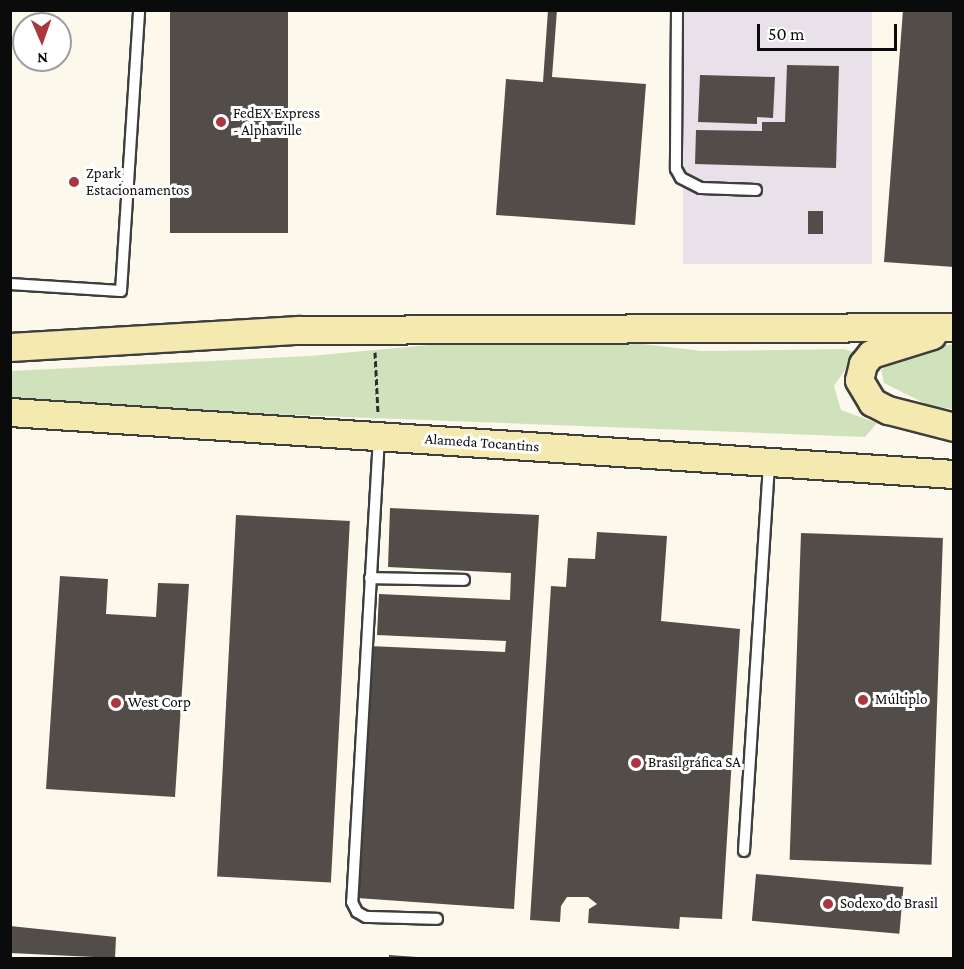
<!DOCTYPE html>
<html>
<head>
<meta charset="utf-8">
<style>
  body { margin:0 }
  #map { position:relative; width:964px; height:969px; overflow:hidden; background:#fcf9ec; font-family:"Crimson Pro",serif }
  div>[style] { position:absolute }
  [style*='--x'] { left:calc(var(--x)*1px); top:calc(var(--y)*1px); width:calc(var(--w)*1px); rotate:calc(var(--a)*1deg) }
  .industrial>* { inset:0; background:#e8e1e9; transform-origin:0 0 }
  .green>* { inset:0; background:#d0e2bb }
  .building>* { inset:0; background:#524d49; transform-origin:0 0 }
  .path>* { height:3px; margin-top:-1.5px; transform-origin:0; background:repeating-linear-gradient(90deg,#2d2d2d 0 6px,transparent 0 9px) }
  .roads { filter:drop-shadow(2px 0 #3e3e3e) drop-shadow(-2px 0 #3e3e3e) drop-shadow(0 2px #3e3e3e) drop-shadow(0 -2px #3e3e3e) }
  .lane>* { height:10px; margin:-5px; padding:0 5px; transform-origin:5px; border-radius:5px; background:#fff }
  .secondary>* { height:27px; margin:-13.5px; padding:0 13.5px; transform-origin:13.5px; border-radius:13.5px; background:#f4eab0 }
  .dots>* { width:16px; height:16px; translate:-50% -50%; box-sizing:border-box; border:3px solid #fff; border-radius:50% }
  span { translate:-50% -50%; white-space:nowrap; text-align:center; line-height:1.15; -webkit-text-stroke:6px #fff; paint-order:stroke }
  .poi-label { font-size:15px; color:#0b0b0b }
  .left { translate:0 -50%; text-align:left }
  .street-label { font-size:15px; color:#0b0b0b }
  .frame { position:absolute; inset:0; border:12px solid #0b0b0b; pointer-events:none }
  .north { position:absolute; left:12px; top:12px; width:60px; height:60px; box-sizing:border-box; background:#fff; border:2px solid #9d9d9d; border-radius:50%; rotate:178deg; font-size:16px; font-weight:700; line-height:24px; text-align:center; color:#0b0b0b }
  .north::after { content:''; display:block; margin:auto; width:21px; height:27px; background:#a8373f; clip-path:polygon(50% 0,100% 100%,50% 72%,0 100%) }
  .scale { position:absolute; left:757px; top:24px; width:140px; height:27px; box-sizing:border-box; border:3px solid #0b0b0b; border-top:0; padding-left:8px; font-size:18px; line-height:21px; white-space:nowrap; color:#0b0b0b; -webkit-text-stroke:4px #fff; paint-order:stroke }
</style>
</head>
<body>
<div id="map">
  <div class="industrial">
    <div style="left:683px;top:11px;width:189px;height:253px"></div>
  </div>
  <div class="green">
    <div style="clip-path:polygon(505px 338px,600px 339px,702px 351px,844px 349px,857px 353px,834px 386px,841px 410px,877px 423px,865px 437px,11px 404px,11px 371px,310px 356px)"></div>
    <div style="clip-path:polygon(953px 344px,953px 409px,930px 406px,884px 383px,881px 370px,896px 359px,913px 351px)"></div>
  </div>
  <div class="building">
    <div style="left:170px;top:10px;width:118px;height:223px"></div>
    <div style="clip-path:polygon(548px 10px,557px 10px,552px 77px,646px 84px,635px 225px,496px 215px,506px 79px,543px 82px)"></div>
    <div style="clip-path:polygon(903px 10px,954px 10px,954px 267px,884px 262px)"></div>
    <div style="clip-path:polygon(787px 65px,839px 66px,836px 168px,695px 164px,696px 130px,762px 131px,762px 122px,785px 122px)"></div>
    <div style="clip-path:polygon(700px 75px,775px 77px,773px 118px,757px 117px,757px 124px,698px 122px)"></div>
    <div style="left:808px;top:211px;width:15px;height:23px"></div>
    <div style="clip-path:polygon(390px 508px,539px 515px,514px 909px,357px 898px,369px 646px,505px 652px,506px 641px,377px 635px,379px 594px,510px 600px,511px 573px,388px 567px)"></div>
    <div style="left:236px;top:515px;width:114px;height:362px;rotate:3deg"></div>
    <div style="clip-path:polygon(597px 532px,667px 536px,661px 621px,740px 629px,722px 919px,680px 917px,679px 929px,588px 923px,589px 909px,597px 904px,588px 897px,567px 897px,561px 906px,560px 922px,530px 920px,551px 586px,566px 587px,568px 558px,595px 559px)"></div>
    <div style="left:801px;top:533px;width:142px;height:327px;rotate:2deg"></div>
    <div style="clip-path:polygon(60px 576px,108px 579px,106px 614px,156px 617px,158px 583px,189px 584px,175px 797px,46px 789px)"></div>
    <div style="left:756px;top:874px;width:148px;height:47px;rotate:5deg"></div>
    <div style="clip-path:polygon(10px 926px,116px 937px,115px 958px,10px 953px)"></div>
    <div style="clip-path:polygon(389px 955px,417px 957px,417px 958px,389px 958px)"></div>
  </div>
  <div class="path">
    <div style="--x:375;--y:352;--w:62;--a:87.2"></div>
  </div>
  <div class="roads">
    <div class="lane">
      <div style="--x:677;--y:10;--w:159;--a:90.4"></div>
      <div style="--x:676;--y:169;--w:10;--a:61"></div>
      <div style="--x:681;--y:178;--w:22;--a:27"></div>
      <div style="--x:701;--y:188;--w:55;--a:2.1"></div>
      <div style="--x:10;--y:284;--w:111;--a:3.6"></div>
      <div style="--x:121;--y:291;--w:282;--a:-86.3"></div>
      <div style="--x:379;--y:437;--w:466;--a:93.3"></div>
      <div style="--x:352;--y:902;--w:11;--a:63"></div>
      <div style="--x:357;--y:912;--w:10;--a:29"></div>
      <div style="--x:366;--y:917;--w:71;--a:1.6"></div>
      <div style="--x:370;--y:578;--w:94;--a:1.2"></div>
      <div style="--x:744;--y:851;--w:390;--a:-86.3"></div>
    </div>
    <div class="secondary">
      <div style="--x:932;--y:335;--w:64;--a:162.7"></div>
      <div style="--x:871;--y:354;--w:13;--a:129"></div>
      <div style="--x:863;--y:364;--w:16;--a:104"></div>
      <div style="--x:859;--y:380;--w:26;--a:59"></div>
      <div style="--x:872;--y:402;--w:18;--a:27"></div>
      <div style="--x:888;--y:410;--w:68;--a:14.4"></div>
      <div style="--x:10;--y:347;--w:289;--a:-3.4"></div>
      <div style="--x:298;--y:330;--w:656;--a:-0.26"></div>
      <div style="--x:10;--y:412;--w:946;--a:3.76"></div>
    </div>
  </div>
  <div class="dots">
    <div style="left:221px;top:122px;background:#a8373f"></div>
    <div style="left:74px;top:182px;background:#a8373f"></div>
    <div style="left:863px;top:700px;background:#a8373f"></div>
    <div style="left:116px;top:703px;background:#a8373f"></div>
    <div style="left:636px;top:763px;background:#a8373f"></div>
    <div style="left:828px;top:904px;background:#a8373f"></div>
  </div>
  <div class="poi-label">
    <span class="left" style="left:233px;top:122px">FedEX Express<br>- Alphaville</span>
    <span class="left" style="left:86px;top:182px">Zpark<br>Estacionamentos</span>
    <span class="left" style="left:875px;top:700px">Múltiplo</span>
    <span class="left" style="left:128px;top:703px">West Corp</span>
    <span class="left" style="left:648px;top:763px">Brasilgráfica SA</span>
    <span class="left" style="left:840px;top:904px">Sodexo do Brasil</span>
  </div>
  <div class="street-label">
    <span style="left:482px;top:443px;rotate:4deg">Alameda Tocantins</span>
  </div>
  <div class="frame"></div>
  <div class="north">N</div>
  <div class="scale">50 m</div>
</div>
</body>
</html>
